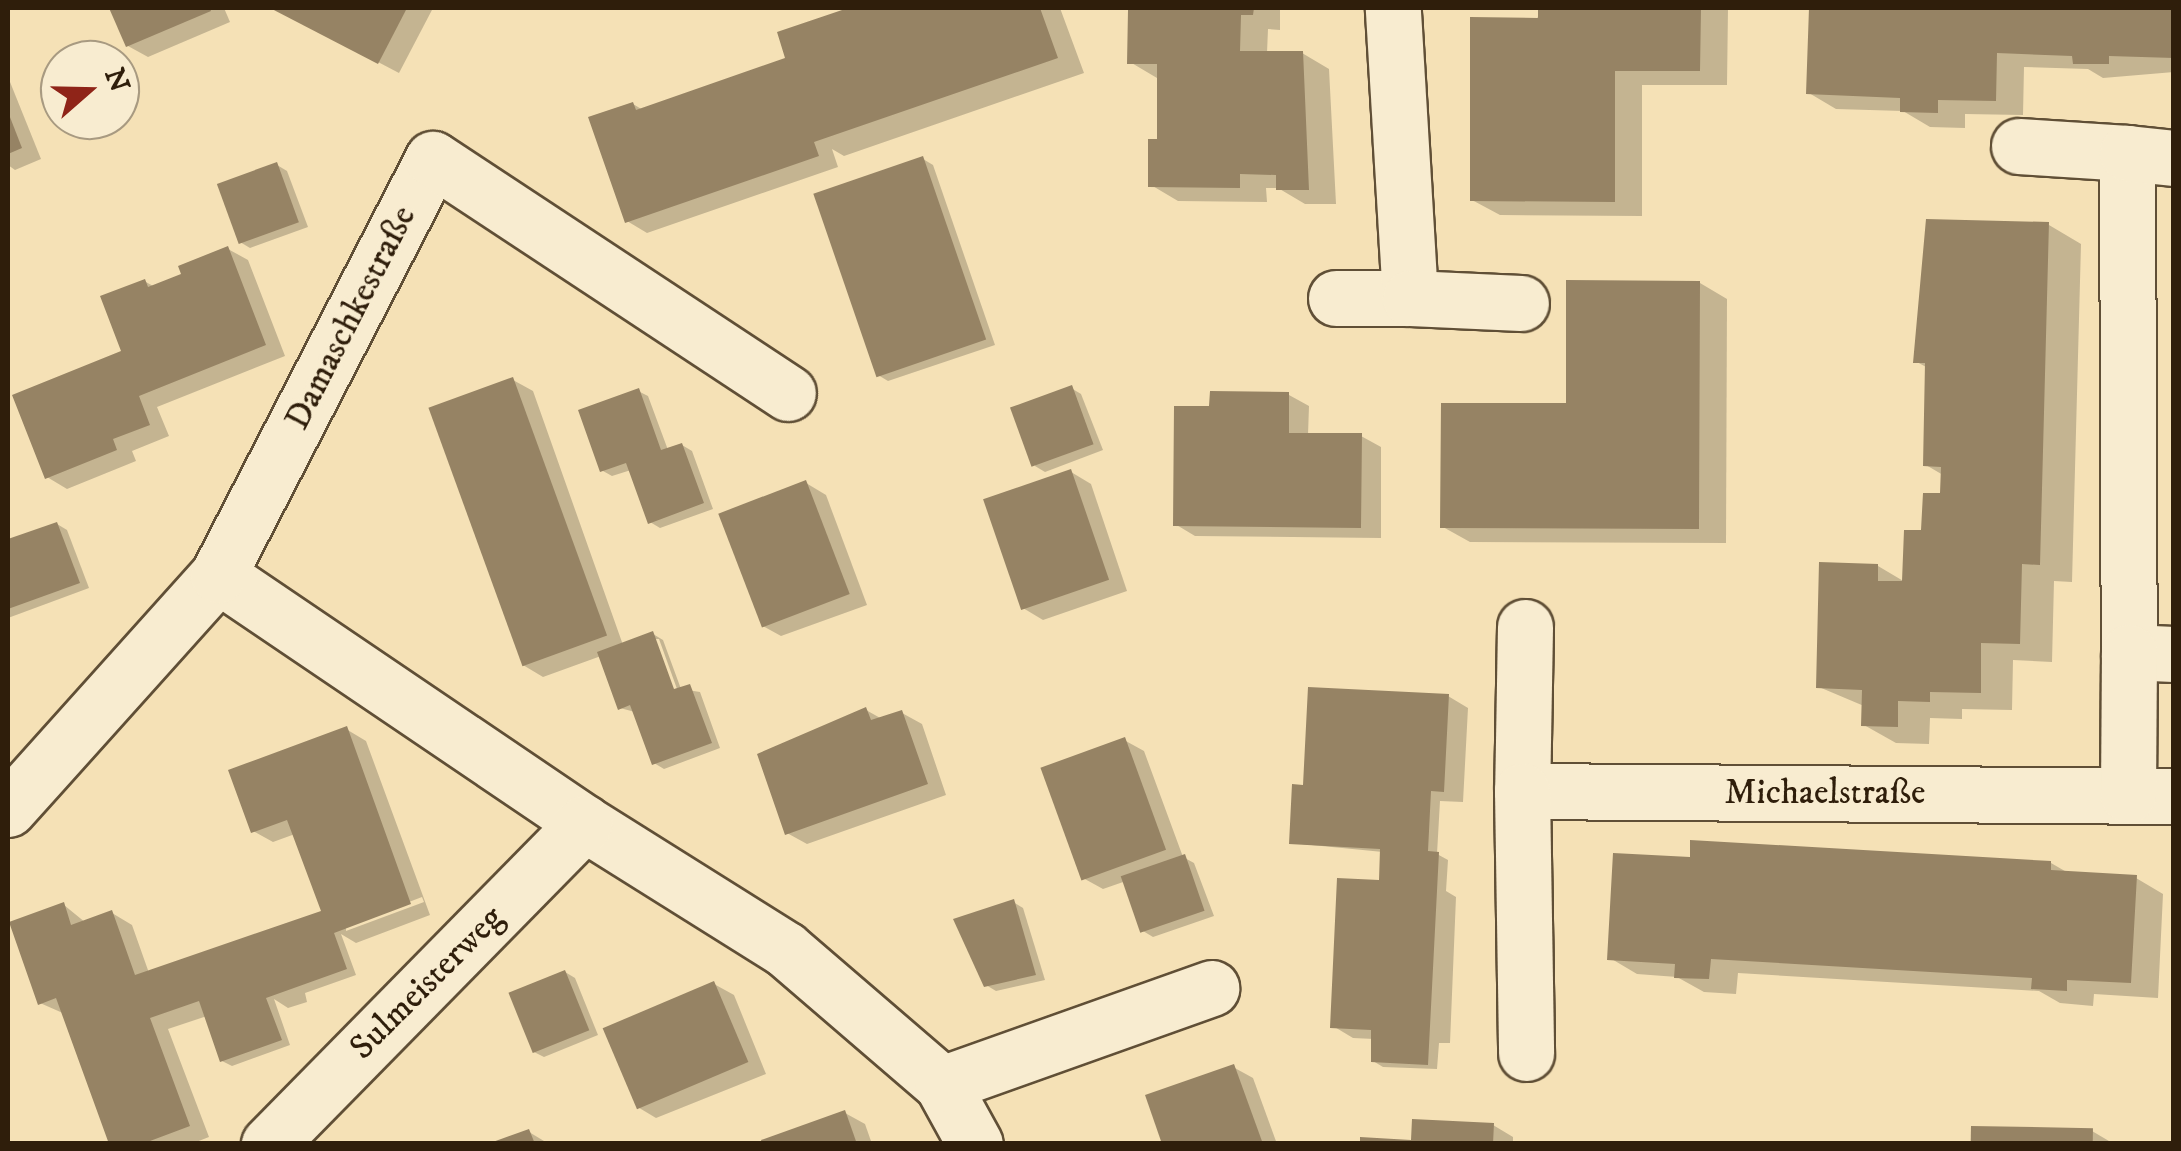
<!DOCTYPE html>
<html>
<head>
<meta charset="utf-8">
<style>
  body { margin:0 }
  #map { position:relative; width:2181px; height:1151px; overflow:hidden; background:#f5e1b6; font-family:"IM FELL DW Pica",serif }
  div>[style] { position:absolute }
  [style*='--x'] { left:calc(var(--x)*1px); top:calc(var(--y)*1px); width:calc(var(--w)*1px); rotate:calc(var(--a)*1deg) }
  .shadow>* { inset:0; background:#0003 }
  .building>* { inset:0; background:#968364; transform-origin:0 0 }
  .roads { filter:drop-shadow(2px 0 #604f36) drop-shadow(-2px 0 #604f36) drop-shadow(0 2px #604f36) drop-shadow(0 -2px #604f36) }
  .street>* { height:55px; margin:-27.5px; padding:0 27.5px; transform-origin:27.5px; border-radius:27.5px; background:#f8ecd0 }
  span { translate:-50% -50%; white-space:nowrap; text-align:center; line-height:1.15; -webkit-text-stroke:9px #f8ecd0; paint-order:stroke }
  .street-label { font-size:35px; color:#2f1e0b }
  .frame { position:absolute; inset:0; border:10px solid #2f1e0b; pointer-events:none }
  .north { position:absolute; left:40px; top:40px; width:100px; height:100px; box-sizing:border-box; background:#f8ecd0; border:2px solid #a89a81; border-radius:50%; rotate:70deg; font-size:28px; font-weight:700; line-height:40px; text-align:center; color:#2f1e0b }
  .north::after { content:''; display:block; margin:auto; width:35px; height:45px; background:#8f2418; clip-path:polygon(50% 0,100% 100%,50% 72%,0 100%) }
</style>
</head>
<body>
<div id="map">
  <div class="shadow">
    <div style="clip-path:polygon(111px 8px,224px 8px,230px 22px,148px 57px,128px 46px)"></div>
    <div style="clip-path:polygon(275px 8px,433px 8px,399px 73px)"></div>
    <div style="clip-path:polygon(856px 8px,1060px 8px,1084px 73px,844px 156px,832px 149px,838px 167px,647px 233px,627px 221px,633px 104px,643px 110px,790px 64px,780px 34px)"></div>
    <div style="clip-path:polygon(1142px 8px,1280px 8px,1280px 30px,1268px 29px,1267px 53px,1302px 53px,1329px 69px,1336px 204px,1305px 204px,1278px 188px,1266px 188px,1267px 202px,1178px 201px,1151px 185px,1160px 142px,1157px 78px,1130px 62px)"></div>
    <div style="clip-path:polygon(1541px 8px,1728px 8px,1727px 85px,1642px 85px,1642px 216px,1500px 215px,1472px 200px)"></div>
    <div style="clip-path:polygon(1811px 8px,2174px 8px,2174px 72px,2103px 78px,2088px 69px,2024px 67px,2023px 115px,1965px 114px,1965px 128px,1930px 127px,1903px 111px,1836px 109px,1809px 93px)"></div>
    <div style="clip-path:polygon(8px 77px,41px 159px,15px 170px,8px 165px)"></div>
    <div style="clip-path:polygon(923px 159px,933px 165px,995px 345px,888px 381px,878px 375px)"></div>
    <div style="clip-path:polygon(277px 165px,287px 171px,308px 227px,250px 248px,240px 242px)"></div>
    <div style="clip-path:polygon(2049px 225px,2081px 244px,2072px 582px,2054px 581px,2052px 662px,2013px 660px,2012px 710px,1962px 709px,1962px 719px,1930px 718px,1929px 744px,1896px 743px,1864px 725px,1864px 706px,1819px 687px,1878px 566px,1905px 582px,1943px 496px,1943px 475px,1926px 465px,1928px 368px,1915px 361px)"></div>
    <div style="clip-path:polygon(228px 249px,248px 260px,285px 356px,157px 407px,169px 436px,132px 451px,136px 461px,67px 489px,47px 477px,124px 353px,144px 281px,155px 287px,184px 276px)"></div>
    <div style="clip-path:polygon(1700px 283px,1727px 299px,1726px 543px,1470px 542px,1443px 527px)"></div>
    <div style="clip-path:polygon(evenodd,513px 380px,533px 391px,623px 645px,653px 634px,663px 640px,681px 689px,700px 692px,720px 748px,664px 769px,654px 763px,635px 712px,620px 708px,601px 656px,543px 677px,523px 665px,513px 380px,653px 639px,659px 639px,681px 700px,676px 702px,653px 639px)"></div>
    <div style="clip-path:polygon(1071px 388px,1081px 394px,1103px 450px,1045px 472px,1035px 466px)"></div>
    <div style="clip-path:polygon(638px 391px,648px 396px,668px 450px,682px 445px,692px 451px,713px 509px,660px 528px,650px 522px,631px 470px,612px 476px,603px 471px)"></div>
    <div style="clip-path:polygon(1289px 395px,1309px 406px,1308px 435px,1361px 436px,1381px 447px,1381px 538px,1195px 536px,1175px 524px,1212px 408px)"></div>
    <div style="clip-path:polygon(1071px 472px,1091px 484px,1127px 591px,1043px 620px,1023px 608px)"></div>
    <div style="clip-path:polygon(806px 483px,826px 495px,867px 605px,781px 636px,761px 625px)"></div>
    <div style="clip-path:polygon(57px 524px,67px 530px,89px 588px,8px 618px,8px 542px)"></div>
    <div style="clip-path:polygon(1448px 696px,1468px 708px,1463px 802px,1440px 801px,1437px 854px,1448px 860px,1446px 891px,1456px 897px,1450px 1043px,1439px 1043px,1437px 1069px,1383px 1067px,1373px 1061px,1374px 1039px,1353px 1038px,1333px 1026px,1389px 883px,1383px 852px,1291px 843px,1306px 787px)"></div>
    <div style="clip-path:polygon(866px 710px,882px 719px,902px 713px,922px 724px,946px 795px,807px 844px,787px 833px)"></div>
    <div style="clip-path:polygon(evenodd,346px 729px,366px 741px,430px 915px,356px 943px,341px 934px,356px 975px,305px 993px,307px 1002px,288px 1008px,274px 999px,290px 1045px,232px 1066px,222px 1061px,207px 1016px,168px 1029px,209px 1137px,191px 1144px,112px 1144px,65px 1014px,40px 1003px,64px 905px,86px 923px,112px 913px,132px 925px,149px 973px,328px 912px,295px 834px,273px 842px,253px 831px,346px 729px,422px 897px,424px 902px,346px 931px,346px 926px,422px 897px)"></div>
    <div style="clip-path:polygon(1124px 740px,1144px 751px,1183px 857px,1194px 863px,1214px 916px,1153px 937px,1143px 931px,1126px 881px,1103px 889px,1083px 878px)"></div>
    <div style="clip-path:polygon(1692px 859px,2051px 863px,2070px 874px,2136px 878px,2163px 894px,2158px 998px,2094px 994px,2093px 1006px,2060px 1003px,2039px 991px,1738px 973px,1736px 994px,1704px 992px,1677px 977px,1637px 974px,1610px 958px)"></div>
    <div style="clip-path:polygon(1013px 902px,1023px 908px,1045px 980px,996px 991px,986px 985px)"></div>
    <div style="clip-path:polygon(565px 972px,575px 978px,598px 1035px,544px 1057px,534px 1052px)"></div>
    <div style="clip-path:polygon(714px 984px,734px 995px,766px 1074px,656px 1118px,636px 1106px)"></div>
    <div style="clip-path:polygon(1233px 1067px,1253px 1078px,1277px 1144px,1165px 1144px)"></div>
    <div style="clip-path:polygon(845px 1113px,865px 1124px,872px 1144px,765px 1144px)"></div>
    <div style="clip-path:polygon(1493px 1125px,1513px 1137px,1513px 1144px,1362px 1144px,1414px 1142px)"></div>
    <div style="clip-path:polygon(2092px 1131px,2114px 1144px,1973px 1144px)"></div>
    <div style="clip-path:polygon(529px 1132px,549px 1144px,496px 1144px)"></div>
  </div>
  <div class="building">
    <div style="clip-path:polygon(109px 8px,210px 8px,211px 11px,126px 47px)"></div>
    <div style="clip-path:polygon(270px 8px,407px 8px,378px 64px)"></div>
    <div style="clip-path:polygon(848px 8px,1040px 8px,1058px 58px,814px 142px,819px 156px,625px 223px,588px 117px,633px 102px,636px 110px,785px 58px,777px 32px)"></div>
    <div style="clip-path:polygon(1254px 8px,1253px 15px,1241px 15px,1240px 51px,1303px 51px,1309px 190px,1276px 190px,1276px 175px,1240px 174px,1240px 188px,1148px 187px,1148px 139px,1157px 139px,1157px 64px,1127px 64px,1128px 10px)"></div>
    <div style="clip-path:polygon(1538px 8px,1701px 8px,1700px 71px,1615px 71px,1615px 202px,1470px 201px,1470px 17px,1538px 18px)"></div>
    <div style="clip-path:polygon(1809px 8px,2174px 8px,2174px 58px,2109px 56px,2109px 64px,2073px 64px,2072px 56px,1997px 53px,1996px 101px,1938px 100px,1938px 113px,1900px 112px,1900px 98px,1806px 94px)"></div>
    <div style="clip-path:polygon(8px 112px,22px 148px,8px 154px)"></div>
    <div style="left:923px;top:156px;width:194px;height:116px;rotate:71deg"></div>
    <div style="left:277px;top:162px;width:64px;height:64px;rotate:70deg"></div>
    <div style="clip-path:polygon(1926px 219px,2049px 222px,2040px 565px,2022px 564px,2020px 644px,1981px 643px,1981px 693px,1930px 692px,1930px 702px,1898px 701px,1898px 727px,1861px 726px,1862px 690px,1816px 688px,1819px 562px,1878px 564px,1878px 581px,1902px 581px,1904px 530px,1921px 530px,1923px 493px,1940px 493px,1941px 467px,1923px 466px,1925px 363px,1913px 363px)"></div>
    <div style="clip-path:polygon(228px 246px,266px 345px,139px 396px,150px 425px,113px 439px,117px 450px,45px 479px,12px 395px,121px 351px,100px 296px,145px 279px,148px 287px,181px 274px,178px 266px)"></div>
    <div style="clip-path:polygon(1566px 280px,1700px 281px,1699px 529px,1440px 528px,1441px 403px,1566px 403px)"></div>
    <div style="left:513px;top:377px;width:275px;height:90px;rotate:70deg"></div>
    <div style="left:1072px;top:385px;width:63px;height:66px;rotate:70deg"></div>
    <div style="clip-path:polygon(639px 388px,661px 450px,682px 443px,704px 503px,648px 524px,626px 463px,600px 472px,578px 410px)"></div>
    <div style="clip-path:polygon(1210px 391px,1289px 392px,1289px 433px,1362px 433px,1361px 528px,1173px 526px,1174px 406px,1209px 406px)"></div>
    <div style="left:1071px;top:469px;width:117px;height:93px;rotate:71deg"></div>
    <div style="left:806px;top:480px;width:122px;height:94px;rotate:69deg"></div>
    <div style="clip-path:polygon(57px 522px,80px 583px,8px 609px,8px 539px)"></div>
    <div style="clip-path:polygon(653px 631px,674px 689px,690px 684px,712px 743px,652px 765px,630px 705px,618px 710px,597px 652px)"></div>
    <div style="clip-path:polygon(1308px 687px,1449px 694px,1444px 792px,1431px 791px,1428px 851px,1439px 852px,1428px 1065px,1371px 1062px,1371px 1030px,1330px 1028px,1337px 878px,1379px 880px,1380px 849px,1289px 844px,1292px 784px,1303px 785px)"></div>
    <div style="clip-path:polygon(866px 707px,871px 720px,902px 710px,928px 784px,785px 835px,757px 754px)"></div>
    <div style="clip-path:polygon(347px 726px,411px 904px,334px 933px,347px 969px,266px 998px,282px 1040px,220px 1062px,199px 1001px,150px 1018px,190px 1126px,142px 1144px,109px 1144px,56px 998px,38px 1005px,9px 922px,64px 902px,71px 925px,112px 910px,135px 975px,321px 911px,287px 820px,251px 833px,228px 770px)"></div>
    <div style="left:1125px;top:737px;width:120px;height:90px;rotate:70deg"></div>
    <div style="clip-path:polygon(1690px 840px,2051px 861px,2051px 870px,2137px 875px,2131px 983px,2067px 980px,2067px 991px,2031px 989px,2032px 978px,1711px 959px,1709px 979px,1674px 978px,1675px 964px,1607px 960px,1613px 853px,1690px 857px)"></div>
    <div style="left:1185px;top:854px;width:60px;height:68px;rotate:71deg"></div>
    <div style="clip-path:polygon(1014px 899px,1036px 975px,984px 987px,953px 919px)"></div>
    <div style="left:565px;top:970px;width:65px;height:61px;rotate:68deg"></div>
    <div style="left:714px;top:981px;width:88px;height:121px;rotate:67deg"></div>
    <div style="clip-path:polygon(1234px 1064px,1263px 1144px,1162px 1144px,1145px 1095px)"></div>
    <div style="clip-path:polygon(845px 1110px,857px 1144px,762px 1144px,761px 1140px)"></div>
    <div style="clip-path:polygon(1412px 1119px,1494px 1123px,1493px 1144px,1360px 1144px,1360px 1137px,1411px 1140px)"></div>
    <div style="left:1971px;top:1126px;width:122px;height:18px;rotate:1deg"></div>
    <div style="clip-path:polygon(529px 1129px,535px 1144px,490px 1144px,490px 1143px)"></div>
  </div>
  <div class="roads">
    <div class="street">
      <div style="--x:2019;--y:146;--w:108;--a:3.7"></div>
      <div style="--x:2127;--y:153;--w:499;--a:89.8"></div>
      <div style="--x:2129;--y:652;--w:45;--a:2.5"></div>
      <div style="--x:2127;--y:153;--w:47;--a:6.1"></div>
      <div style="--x:1336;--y:298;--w:74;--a:0"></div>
      <div style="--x:1410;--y:298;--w:290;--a:-93.4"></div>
      <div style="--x:1410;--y:298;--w:111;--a:2.6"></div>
      <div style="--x:218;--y:575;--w:442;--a:34.1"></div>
      <div style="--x:584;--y:823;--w:237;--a:32.1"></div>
      <div style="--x:785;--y:949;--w:207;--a:40.7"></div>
      <div style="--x:942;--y:1084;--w:68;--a:61.2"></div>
      <div style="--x:1525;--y:627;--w:164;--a:91"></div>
      <div style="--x:1522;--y:791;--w:652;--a:0.44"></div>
      <div style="--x:1522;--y:791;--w:262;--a:89.1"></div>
      <div style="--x:2128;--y:795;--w:143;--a:-89.6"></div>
      <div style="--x:8;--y:809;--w:314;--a:-48.1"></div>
      <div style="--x:218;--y:575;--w:468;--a:-62.7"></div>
      <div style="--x:433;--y:159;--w:425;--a:33.4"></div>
      <div style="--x:942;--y:1084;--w:286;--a:-19.6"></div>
      <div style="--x:269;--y:1144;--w:450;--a:-45.5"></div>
    </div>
  </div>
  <div class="street-label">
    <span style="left:351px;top:318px;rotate:-63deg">Damaschkestraße</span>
    <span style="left:1825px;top:793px">Michaelstraße</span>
    <span style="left:427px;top:983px;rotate:-45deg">Sulmeisterweg</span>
  </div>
  <div class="frame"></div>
  <div class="north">N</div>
</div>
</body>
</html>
